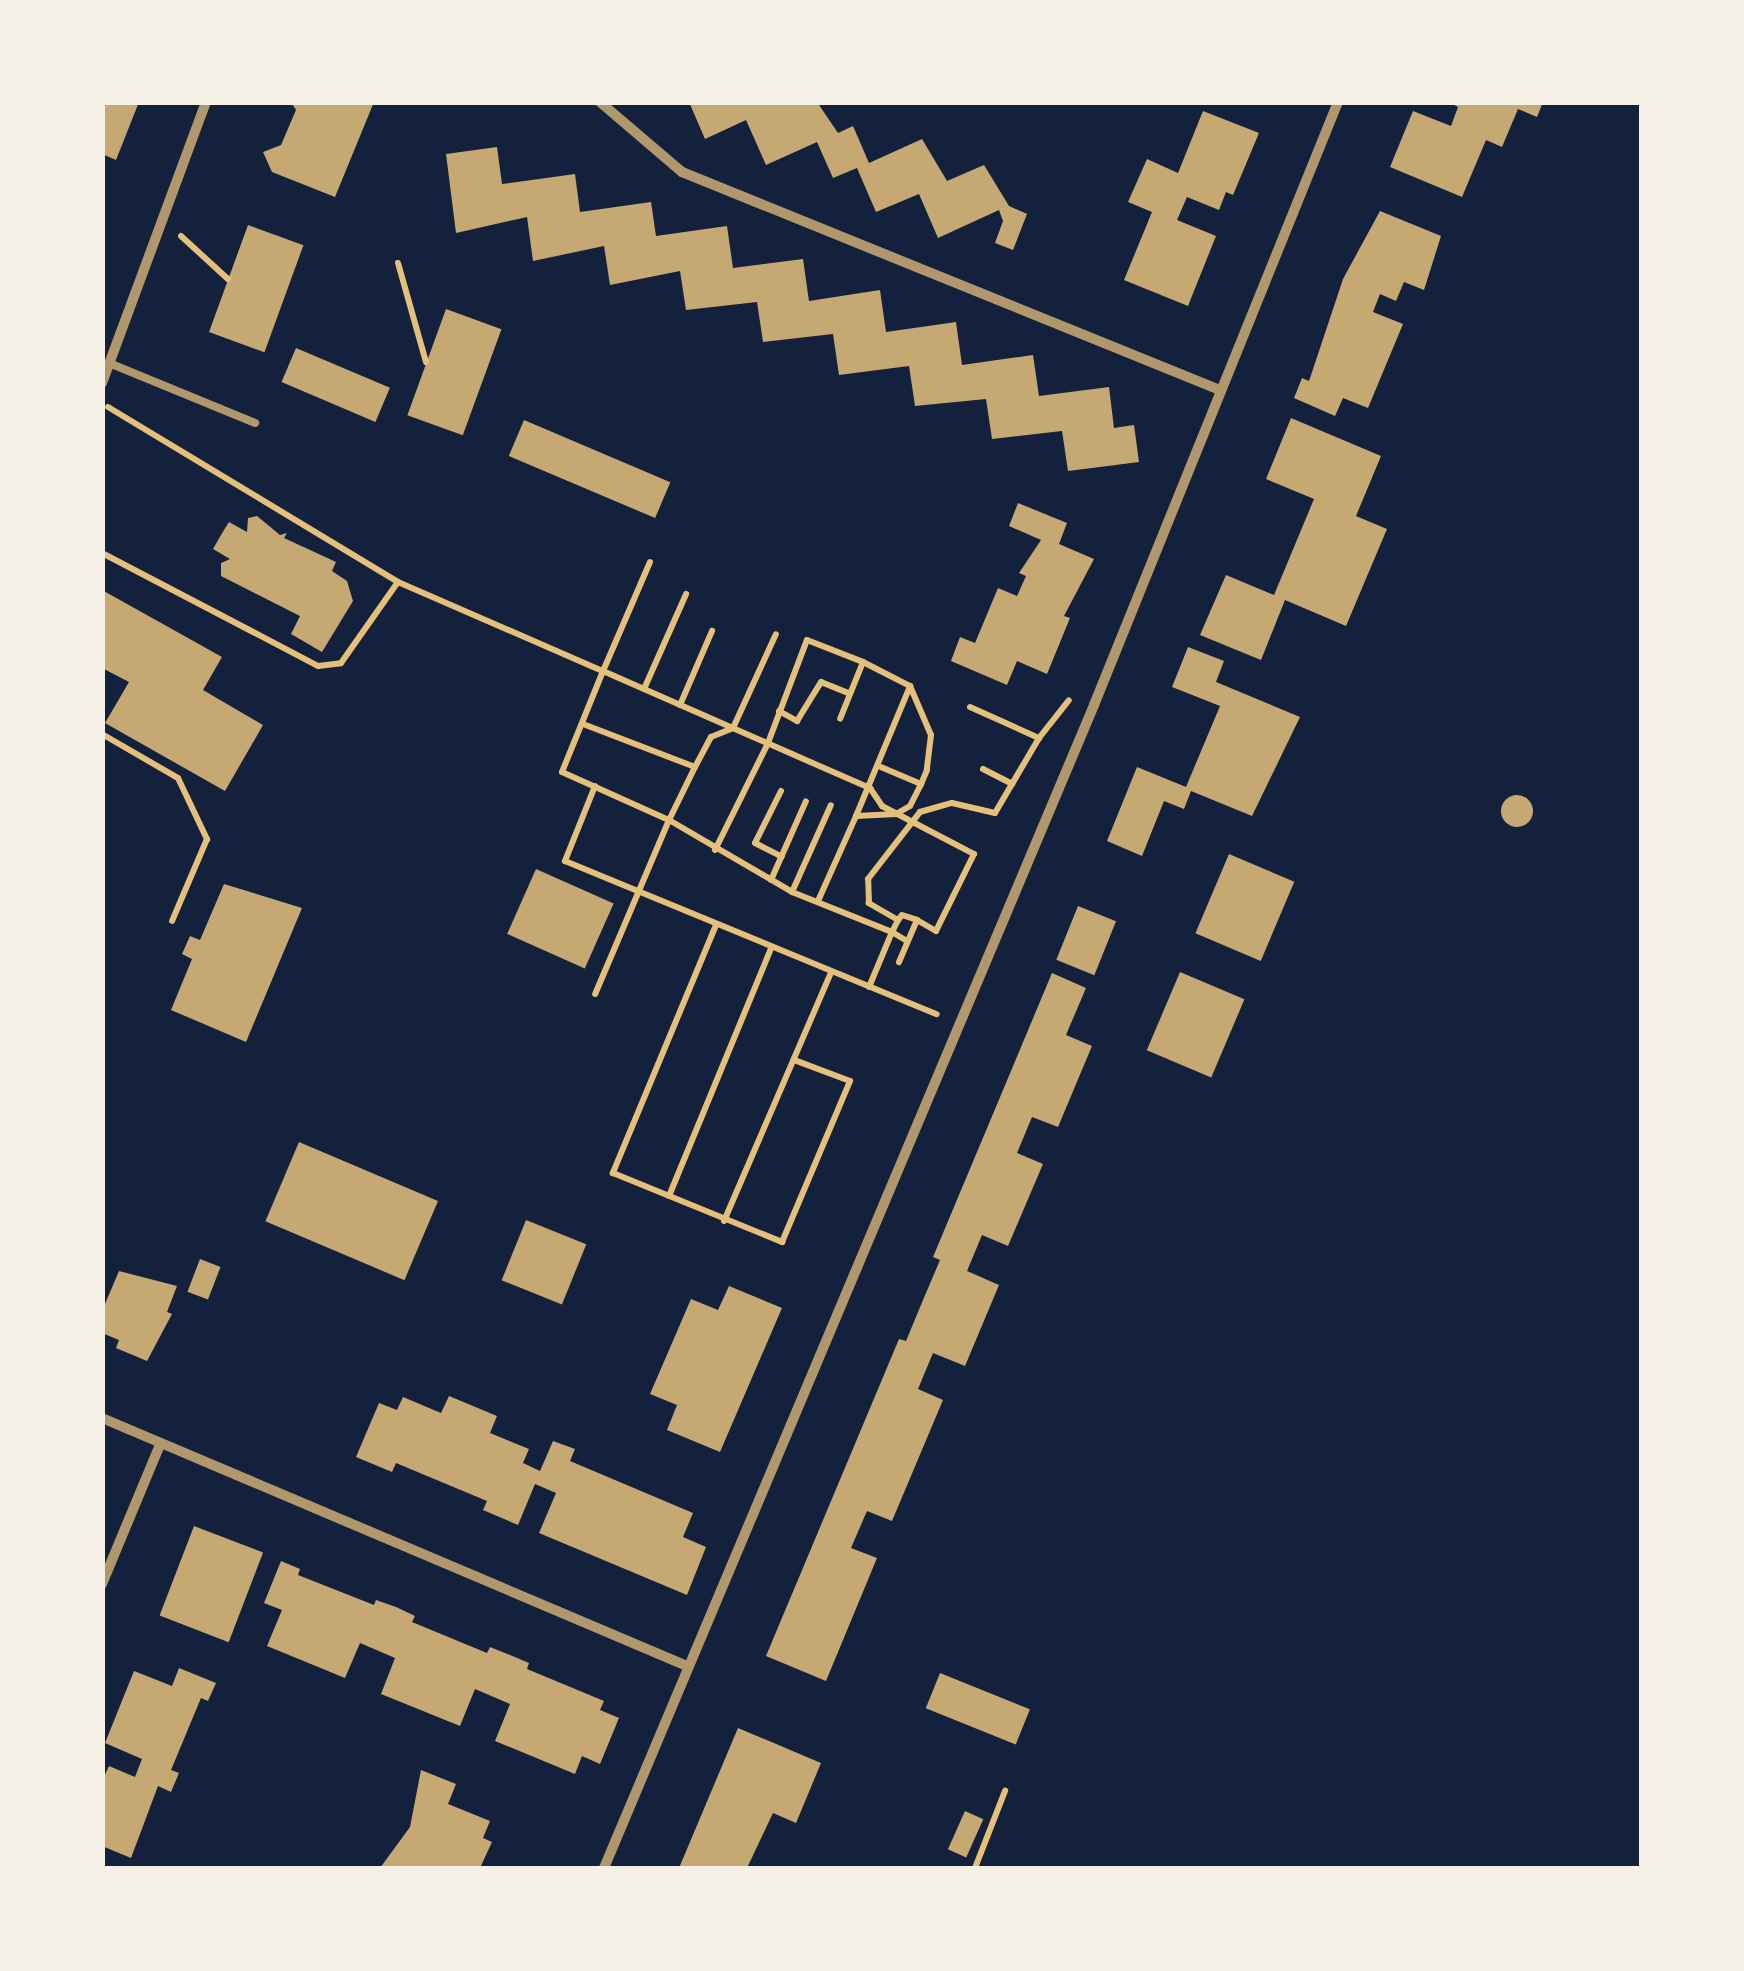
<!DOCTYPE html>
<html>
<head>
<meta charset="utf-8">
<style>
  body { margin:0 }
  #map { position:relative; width:1744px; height:1971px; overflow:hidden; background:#14213d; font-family:Overpass,sans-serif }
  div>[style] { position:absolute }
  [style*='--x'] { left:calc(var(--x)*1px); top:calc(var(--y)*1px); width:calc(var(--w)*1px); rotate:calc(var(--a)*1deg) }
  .building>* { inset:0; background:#c6a872; transform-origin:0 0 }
  .round { border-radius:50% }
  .path>* { height:6px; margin:-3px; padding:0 3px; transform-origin:3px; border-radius:3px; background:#e5c07b }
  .service>* { height:8px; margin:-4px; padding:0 4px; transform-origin:4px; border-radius:4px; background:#b1986c }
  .minor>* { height:10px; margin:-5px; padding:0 5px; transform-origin:5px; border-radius:5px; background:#b1986c }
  span { translate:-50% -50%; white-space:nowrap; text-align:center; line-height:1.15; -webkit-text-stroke:8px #f6f1e7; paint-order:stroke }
  .frame { position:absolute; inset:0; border:105px solid #f6f1e7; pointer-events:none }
</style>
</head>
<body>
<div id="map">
  <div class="building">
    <div style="clip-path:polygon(102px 102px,139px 102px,116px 160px,102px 154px)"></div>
    <div style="clip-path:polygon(291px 102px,374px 102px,335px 197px,272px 172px,263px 152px,281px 145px,296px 110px)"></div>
    <div style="clip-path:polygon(689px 102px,817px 102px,838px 133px,853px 126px,869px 163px,922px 139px,947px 181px,984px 165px,1009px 206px,1027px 214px,1013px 250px,995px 243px,1003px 221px,999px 210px,938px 238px,919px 194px,876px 212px,857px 168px,833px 178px,817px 142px,766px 165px,746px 120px,705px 139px)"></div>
    <div style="clip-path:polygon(1449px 102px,1543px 102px,1537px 117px,1518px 109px,1502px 147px,1486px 140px,1462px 197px,1390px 167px,1413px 111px,1451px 126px,1458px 107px)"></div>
    <div style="clip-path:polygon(1203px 111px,1259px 133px,1233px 195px,1226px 192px,1219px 210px,1187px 197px,1177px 220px,1216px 236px,1188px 306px,1124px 280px,1152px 212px,1128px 202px,1147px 159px,1178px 173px)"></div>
    <div style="clip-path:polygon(497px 147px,502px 184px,575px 174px,580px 212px,651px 202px,656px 236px,727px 226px,733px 268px,803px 259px,809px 301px,880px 290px,886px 332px,956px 322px,962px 365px,1033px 355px,1039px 396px,1109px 387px,1114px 428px,1134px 425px,1139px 462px,1068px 471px,1062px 431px,992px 439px,986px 399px,915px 406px,909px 366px,839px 375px,833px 334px,763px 342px,757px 302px,686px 310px,680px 271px,610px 285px,604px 246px,533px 261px,527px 217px,456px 233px,446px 154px)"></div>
    <div style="clip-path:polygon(1380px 211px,1441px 236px,1424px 290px,1404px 282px,1396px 301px,1380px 294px,1373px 312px,1403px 324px,1368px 408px,1343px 398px,1335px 416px,1294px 398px,1302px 378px,1309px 381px,1343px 279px)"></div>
    <div style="left:248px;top:225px;width:59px;height:114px;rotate:20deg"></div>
    <div style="left:446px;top:309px;width:59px;height:113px;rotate:20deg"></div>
    <div style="left:296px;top:348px;width:102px;height:37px;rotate:23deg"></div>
    <div style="clip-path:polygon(1291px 418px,1381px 456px,1356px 516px,1387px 529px,1346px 626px,1285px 600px,1261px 660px,1200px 635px,1226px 575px,1274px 595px,1314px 499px,1266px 479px)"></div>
    <div style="left:524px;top:420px;width:159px;height:39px;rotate:23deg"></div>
    <div style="clip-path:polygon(1018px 503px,1067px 523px,1059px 544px,1094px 559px,1064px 616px,1070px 618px,1047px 674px,1017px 661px,1007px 685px,951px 661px,960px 637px,975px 643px,998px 588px,1017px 596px,1026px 576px,1019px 573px,1041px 540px,1009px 526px)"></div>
    <div style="clip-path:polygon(257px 516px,280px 535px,287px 533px,284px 538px,336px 562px,332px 571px,347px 581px,353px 601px,322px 652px,291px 634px,300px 616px,221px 576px,221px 563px,230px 559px,213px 549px,221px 535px,229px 522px,247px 532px,248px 518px)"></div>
    <div style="clip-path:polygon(102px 590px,222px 657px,203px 690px,263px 725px,225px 791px,105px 723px,129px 682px,102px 668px)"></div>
    <div style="clip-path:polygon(1188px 647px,1224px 661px,1216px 682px,1300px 717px,1252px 816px,1191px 791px,1184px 809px,1164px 801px,1142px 856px,1107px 841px,1137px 767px,1186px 787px,1220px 706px,1172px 687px)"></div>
    <div class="round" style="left:1501px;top:795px;width:32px;height:32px"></div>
    <div style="left:1229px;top:854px;width:71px;height:86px;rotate:23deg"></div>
    <div style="left:536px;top:869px;width:85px;height:71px;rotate:24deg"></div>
    <div style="clip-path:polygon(224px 884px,302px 908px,246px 1042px,171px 1010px,192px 959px,182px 954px,190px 936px,200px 940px)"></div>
    <div style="left:1078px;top:906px;width:41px;height:58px;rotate:22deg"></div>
    <div style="left:1180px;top:972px;width:70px;height:85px;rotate:23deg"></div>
    <div style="clip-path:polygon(1052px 973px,1086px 988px,1066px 1035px,1092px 1046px,1058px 1127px,1032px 1117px,1017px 1153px,1043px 1164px,1008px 1246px,982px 1235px,967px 1271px,999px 1285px,965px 1366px,933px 1353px,918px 1389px,943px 1400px,892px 1521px,867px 1511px,851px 1548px,877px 1558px,826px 1681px,766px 1656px,899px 1339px,906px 1341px,923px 1300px,940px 1260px,933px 1257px)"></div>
    <div style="left:299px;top:1142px;width:151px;height:86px;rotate:23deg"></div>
    <div style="left:526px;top:1220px;width:65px;height:65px;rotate:22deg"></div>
    <div style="left:200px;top:1259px;width:22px;height:35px;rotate:21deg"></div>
    <div style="clip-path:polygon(119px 1271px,177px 1286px,167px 1312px,172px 1314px,147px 1361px,116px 1348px,119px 1340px,102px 1333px,102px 1311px)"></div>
    <div style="clip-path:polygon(729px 1286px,782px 1308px,720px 1452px,667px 1430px,677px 1405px,650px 1394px,691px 1299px,718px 1310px)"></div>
    <div style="clip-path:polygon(449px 1396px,497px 1416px,490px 1433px,529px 1449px,523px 1463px,540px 1471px,553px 1441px,575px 1449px,570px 1461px,693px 1513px,683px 1537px,706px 1547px,687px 1595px,539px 1533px,556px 1493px,535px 1484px,518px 1525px,483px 1510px,487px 1501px,396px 1463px,392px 1472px,356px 1457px,379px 1403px,397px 1410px,403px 1397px,441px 1413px)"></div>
    <div style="left:194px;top:1526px;width:74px;height:96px;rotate:21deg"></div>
    <div style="clip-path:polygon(281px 1561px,300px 1569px,298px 1575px,374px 1605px,376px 1600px,396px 1607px,415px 1616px,412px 1622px,487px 1653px,490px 1647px,510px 1655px,529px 1663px,527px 1669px,604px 1701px,600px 1710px,619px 1718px,600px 1764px,582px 1756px,575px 1774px,495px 1741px,510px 1704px,475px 1689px,460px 1726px,381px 1694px,395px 1658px,360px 1643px,345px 1678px,267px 1646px,282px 1610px,264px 1603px)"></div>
    <div style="clip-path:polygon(179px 1668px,216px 1683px,208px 1701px,201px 1698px,171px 1770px,179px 1773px,171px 1792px,158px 1786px,131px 1858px,102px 1846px,102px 1781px,109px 1766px,135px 1777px,142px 1759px,105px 1743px,134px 1671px,172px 1686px)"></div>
    <div style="left:940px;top:1673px;width:97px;height:38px;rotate:22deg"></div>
    <div style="clip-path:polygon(738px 1728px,821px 1763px,796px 1823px,773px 1813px,747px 1868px,679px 1868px)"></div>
    <div style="clip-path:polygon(421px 1770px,456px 1784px,448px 1804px,490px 1821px,483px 1838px,492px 1842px,480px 1868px,380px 1868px,410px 1827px)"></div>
    <div style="left:965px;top:1811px;width:20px;height:42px;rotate:24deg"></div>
  </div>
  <div class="path">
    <div style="--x:181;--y:236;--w:64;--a:42.5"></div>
    <div style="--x:398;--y:263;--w:103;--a:74.2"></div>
    <div style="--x:108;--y:407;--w:339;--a:31.1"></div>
    <div style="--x:398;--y:582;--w:223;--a:23.5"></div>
    <div style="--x:603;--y:671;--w:109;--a:112.1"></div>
    <div style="--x:562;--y:772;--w:117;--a:24.2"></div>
    <div style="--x:669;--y:820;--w:189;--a:113"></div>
    <div style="--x:102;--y:553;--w:244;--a:27.6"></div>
    <div style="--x:318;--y:666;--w:23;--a:-7"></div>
    <div style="--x:341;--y:663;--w:99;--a:-54.9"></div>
    <div style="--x:650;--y:562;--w:119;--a:113.3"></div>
    <div style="--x:603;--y:671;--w:292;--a:23.7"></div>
    <div style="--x:870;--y:788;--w:22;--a:56"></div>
    <div style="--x:882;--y:806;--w:104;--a:27.6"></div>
    <div style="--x:974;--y:854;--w:86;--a:116.3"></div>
    <div style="--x:936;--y:931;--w:22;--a:-150"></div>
    <div style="--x:917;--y:920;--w:46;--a:113.2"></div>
    <div style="--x:863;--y:662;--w:53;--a:27.1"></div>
    <div style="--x:644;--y:689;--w:104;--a:-66.1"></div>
    <div style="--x:680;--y:705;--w:81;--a:-66.6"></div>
    <div style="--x:970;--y:707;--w:76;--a:24.2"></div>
    <div style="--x:1039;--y:738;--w:48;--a:-51.7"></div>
    <div style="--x:779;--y:711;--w:21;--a:29"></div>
    <div style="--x:797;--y:721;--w:46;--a:-58.4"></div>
    <div style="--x:821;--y:682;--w:31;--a:22"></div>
    <div style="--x:583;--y:724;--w:120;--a:21"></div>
    <div style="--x:695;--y:767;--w:59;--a:116.1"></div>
    <div style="--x:669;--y:820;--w:143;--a:30.3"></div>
    <div style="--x:792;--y:892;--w:108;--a:21.8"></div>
    <div style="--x:892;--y:932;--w:13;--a:-63"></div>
    <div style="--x:898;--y:920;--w:34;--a:-150"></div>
    <div style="--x:869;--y:903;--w:24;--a:-92"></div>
    <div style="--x:868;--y:879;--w:85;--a:-52.2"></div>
    <div style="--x:920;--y:812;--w:33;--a:-16"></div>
    <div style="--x:952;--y:803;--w:44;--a:13.1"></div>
    <div style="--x:995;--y:813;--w:87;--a:-59.6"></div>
    <div style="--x:102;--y:734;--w:88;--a:30.1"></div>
    <div style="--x:178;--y:778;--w:68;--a:64.6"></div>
    <div style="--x:207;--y:839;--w:89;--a:113.1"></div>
    <div style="--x:695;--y:767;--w:34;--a:-62"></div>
    <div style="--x:711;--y:737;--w:24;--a:-22"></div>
    <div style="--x:733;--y:728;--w:103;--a:-65.4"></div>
    <div style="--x:983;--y:769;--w:33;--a:27"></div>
    <div style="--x:595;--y:786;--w:81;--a:111.8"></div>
    <div style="--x:565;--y:861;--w:402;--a:22.4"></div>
    <div style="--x:781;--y:791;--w:58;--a:116.6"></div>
    <div style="--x:755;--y:843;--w:30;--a:27"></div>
    <div style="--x:856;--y:816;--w:141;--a:-67.4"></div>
    <div style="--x:910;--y:686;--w:53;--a:66.8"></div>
    <div style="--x:931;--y:735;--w:35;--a:97"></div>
    <div style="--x:927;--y:770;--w:15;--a:113"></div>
    <div style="--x:921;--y:784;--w:43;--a:-157"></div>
    <div style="--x:715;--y:850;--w:119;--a:-63.6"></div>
    <div style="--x:768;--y:743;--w:110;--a:-69.3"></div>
    <div style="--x:807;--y:640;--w:60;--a:21.4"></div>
    <div style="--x:863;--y:662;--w:61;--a:112"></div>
    <div style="--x:771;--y:880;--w:86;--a:-66.1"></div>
    <div style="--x:792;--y:892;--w:95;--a:-65.9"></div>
    <div style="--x:818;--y:901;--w:93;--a:-65.9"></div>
    <div style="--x:856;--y:816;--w:40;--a:-2.9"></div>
    <div style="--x:896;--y:814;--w:16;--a:-30"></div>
    <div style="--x:910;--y:806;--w:25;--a:-63"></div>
    <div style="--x:898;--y:920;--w:6;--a:-51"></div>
    <div style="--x:902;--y:915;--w:16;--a:18"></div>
    <div style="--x:716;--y:925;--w:269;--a:112.6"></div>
    <div style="--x:613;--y:1173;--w:183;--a:22.2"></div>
    <div style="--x:782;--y:1242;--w:175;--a:-67.1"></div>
    <div style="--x:850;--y:1081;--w:60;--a:-159.4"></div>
    <div style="--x:869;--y:987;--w:60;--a:-67.3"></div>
    <div style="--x:892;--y:932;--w:17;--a:31"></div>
    <div style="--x:669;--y:1196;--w:268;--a:-67.6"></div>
    <div style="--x:724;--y:1221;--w:271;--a:-66.7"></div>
    <div style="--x:975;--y:1868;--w:83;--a:-68.7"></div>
  </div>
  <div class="service">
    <div style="--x:109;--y:363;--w:158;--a:22.3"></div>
  </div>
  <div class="minor">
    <div style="--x:600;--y:102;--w:108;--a:40.5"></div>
    <div style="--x:682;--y:172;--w:580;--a:22.06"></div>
    <div style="--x:102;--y:383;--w:300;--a:-69.7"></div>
    <div style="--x:102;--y:1418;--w:635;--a:22.97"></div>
    <div style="--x:102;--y:1584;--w:151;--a:-67.4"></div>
    <div style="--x:604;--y:1868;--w:1262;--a:-67.15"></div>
    <div style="--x:1094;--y:705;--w:650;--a:-67.97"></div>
  </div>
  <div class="frame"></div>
</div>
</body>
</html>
